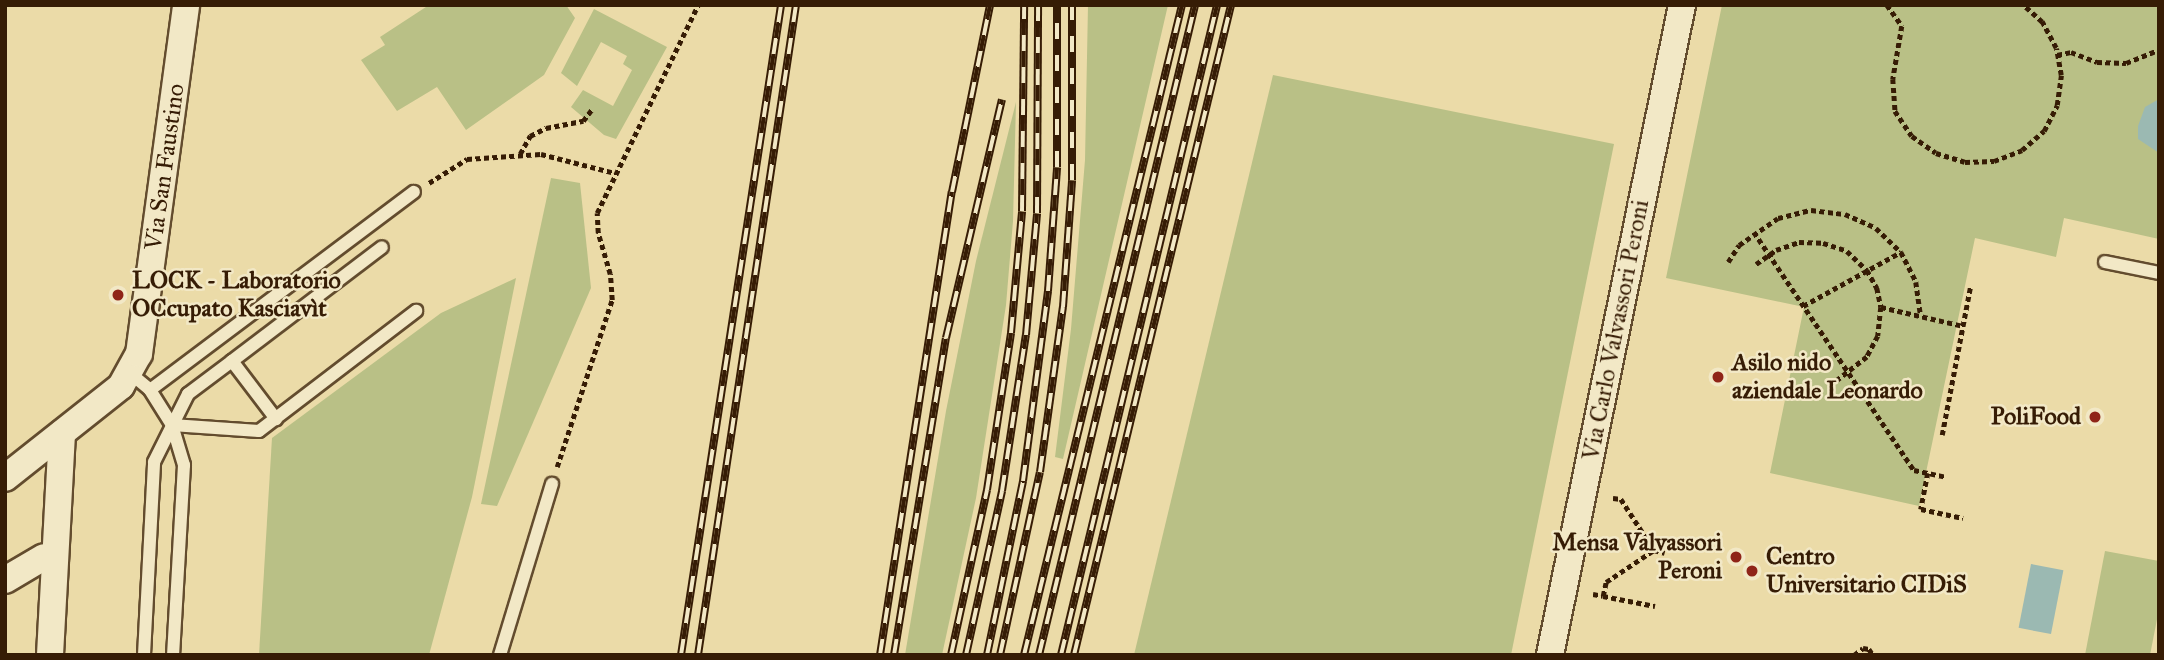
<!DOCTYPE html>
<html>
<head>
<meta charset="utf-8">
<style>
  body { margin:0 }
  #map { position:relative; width:2164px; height:660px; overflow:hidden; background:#ebdba8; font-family:"IM FELL Great Primer",serif }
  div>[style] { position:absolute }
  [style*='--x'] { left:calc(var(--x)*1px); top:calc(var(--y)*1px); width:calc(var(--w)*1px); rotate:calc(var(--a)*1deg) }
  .green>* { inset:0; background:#b9c086 }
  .water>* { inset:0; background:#9bb9b2; transform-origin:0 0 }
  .path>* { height:4.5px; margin-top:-2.25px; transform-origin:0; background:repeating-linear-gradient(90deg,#361c05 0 5px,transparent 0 8.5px) }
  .roads { filter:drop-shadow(2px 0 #634c2e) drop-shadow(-2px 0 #634c2e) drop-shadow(0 2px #634c2e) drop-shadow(0 -2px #634c2e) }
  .lane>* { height:12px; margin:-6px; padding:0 6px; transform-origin:6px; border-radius:6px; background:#f2e8c6 }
  .street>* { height:26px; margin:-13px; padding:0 13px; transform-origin:13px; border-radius:13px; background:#f2e8c6 }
  .rail>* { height:8px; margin-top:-4px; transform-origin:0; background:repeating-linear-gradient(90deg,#f2e8c6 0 16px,#361c05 0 32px); box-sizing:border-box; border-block:2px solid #361c05 }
  .dots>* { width:19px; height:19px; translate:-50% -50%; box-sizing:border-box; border:4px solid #f2e8c6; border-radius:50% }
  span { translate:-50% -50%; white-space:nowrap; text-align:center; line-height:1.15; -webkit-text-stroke:5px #f2e8c6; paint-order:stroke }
  .street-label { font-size:24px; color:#361c05 }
  .poi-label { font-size:24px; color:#361c05; font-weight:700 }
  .left { translate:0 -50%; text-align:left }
  .right { translate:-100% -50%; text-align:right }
  .frame { position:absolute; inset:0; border:7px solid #361c05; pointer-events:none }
</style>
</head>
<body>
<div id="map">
  <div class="green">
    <div style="clip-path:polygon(429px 5px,566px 5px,575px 18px,544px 75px,466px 130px,437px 87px,397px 111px,361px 60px,385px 45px,380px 37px)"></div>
    <div style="clip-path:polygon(1088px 5px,1168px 5px,1063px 459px,1055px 457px,1071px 329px,1085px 160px)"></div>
    <div style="clip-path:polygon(1722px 5px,2159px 5px,2159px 239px,2064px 218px,2056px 257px,1975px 238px,1919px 506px,1770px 473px,1804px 307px,1666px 278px)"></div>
    <div style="clip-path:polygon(594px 9px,667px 47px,616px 139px,604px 135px,571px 107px,583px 90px,613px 106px,632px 70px,623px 64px,627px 56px,601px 42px,577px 86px,561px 73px)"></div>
    <div style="clip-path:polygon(1273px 75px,1614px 144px,1511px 655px,1134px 655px)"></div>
    <div style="clip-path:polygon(1016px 102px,1013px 221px,1006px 305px,976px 498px,942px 655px,905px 655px,946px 411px,976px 261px)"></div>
    <div style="clip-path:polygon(551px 178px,580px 183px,591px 288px,497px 506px,481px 504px)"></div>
    <div style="clip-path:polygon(516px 278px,472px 497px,429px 655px,259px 655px,272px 438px,441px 313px)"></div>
    <div style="clip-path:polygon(2105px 551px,2159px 561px,2159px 609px,2150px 655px,2085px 655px)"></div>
  </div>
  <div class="water">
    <div style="clip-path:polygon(2159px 99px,2159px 153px,2138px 139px,2138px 126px,2145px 107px)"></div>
    <div style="left:2031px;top:564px;width:33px;height:65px;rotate:11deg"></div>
  </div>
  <div class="path">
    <div style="--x:1887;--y:5;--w:26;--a:54"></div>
    <div style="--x:1902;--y:26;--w:54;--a:99.6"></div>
    <div style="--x:1893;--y:79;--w:32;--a:86"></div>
    <div style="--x:1895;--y:111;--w:30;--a:56"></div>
    <div style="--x:1912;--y:136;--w:29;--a:35"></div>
    <div style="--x:1936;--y:153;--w:30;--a:17"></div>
    <div style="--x:1965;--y:162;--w:29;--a:-2"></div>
    <div style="--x:1994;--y:161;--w:30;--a:-21"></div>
    <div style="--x:2022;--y:150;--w:29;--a:-41"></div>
    <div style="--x:2044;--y:131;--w:29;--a:-63"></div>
    <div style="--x:2057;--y:105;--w:30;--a:-82"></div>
    <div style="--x:2061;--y:75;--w:27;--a:-100"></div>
    <div style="--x:2056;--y:48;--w:30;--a:-118"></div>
    <div style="--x:2042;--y:22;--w:25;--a:-138"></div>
    <div style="--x:2057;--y:55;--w:14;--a:-12"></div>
    <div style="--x:2071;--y:52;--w:28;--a:21"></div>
    <div style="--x:2097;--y:62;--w:29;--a:2"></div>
    <div style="--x:2126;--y:63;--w:35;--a:-22"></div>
    <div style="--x:520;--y:154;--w:21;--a:-61"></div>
    <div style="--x:530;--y:136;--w:18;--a:-27"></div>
    <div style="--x:546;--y:128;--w:38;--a:-11"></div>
    <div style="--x:583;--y:121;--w:15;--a:-53"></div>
    <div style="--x:429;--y:183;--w:45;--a:-32.3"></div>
    <div style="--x:467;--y:159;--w:74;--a:-3.9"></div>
    <div style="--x:541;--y:154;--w:76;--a:14.4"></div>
    <div style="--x:1754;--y:232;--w:287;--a:56.1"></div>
    <div style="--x:1914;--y:470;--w:33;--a:12"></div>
    <div style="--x:1728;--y:262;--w:20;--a:-57"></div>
    <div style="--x:1739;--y:245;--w:47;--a:-34.7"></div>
    <div style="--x:1778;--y:218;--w:34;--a:-14"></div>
    <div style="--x:1811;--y:210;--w:34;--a:7"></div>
    <div style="--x:1845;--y:214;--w:34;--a:24"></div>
    <div style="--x:1876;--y:228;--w:35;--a:44"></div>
    <div style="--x:1901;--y:252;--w:34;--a:63"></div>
    <div style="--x:1916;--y:282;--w:34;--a:82"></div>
    <div style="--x:1756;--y:264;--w:24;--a:-35"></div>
    <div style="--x:1776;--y:250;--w:24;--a:-19"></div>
    <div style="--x:1799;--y:242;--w:24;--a:2"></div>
    <div style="--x:1823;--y:243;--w:25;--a:18"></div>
    <div style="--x:1847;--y:251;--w:28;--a:44"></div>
    <div style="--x:1867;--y:270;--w:21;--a:61"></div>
    <div style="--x:1877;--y:288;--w:19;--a:78"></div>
    <div style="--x:1881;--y:307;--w:29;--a:96"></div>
    <div style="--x:1878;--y:336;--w:24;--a:118"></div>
    <div style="--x:1867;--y:357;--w:47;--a:141.9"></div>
    <div style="--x:1803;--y:306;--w:112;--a:-28.9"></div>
    <div style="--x:1881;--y:307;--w:84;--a:13"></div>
    <div style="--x:1942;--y:435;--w:150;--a:-79.2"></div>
    <div style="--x:557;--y:467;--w:176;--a:-71.8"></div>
    <div style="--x:612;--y:300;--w:26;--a:-94"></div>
    <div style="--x:610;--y:274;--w:43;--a:-106.3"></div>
    <div style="--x:598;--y:233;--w:20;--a:-93"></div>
    <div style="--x:597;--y:213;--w:231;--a:-64.1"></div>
    <div style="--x:1928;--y:473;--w:37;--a:101"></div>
    <div style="--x:1921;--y:509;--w:43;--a:12.1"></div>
    <div style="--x:1613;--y:498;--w:8;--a:7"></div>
    <div style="--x:1621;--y:499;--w:61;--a:57.1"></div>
    <div style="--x:1654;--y:550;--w:11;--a:15"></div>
    <div style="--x:1593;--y:594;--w:10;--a:11"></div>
    <div style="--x:1603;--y:596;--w:14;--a:-78"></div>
    <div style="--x:1606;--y:582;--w:58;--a:-33.7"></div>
    <div style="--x:1603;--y:596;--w:53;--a:10.9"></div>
    <div style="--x:1854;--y:655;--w:11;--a:-38"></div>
    <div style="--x:1863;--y:648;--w:6;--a:9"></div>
    <div style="--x:1869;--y:649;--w:7;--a:56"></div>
  </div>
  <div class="roads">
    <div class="lane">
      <div style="--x:2105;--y:262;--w:55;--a:11.5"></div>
      <div style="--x:232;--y:361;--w:188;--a:-37.2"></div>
      <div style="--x:130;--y:373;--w:26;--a:40"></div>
      <div style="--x:150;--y:390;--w:41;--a:57.8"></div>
      <div style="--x:172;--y:425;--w:42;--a:73.3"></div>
      <div style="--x:184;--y:465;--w:190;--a:93.3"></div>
      <div style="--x:150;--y:390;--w:330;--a:-36.9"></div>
      <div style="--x:172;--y:425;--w:87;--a:3.9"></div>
      <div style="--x:259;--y:431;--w:198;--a:-37.4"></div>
      <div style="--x:144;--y:655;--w:193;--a:-87"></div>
      <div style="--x:154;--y:462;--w:76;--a:-63.4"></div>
      <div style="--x:188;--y:394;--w:55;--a:-36.9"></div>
      <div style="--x:232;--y:361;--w:73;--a:52.8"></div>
      <div style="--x:500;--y:655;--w:179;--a:-73.1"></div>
    </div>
    <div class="street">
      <div style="--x:5;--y:478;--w:148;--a:-38.4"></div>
      <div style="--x:121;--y:386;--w:37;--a:-61"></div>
      <div style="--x:139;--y:354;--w:352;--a:-82.3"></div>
      <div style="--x:5;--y:580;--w:45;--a:-30.5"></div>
      <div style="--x:50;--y:655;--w:222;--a:-86.9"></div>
      <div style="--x:1550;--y:655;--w:663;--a:-78.52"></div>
    </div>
  </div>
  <div class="rail">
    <div style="--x:681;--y:655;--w:658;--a:-81.25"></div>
    <div style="--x:698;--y:655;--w:657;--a:-81.43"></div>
    <div style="--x:880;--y:655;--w:469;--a:-81.2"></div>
    <div style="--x:952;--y:192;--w:191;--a:-78.5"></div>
    <div style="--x:894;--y:655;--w:321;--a:-80.7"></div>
    <div style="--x:946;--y:338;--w:245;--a:-76.8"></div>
    <div style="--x:951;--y:655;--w:169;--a:-77.7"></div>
    <div style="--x:987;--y:490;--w:159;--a:-81.3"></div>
    <div style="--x:1011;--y:333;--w:122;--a:-84.8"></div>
    <div style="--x:1022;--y:211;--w:206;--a:-89.4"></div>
    <div style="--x:966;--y:655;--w:168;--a:-77.6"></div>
    <div style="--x:1002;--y:491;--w:158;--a:-81.3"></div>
    <div style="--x:1026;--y:335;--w:122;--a:-84.8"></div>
    <div style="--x:1037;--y:213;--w:208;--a:-89.7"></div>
    <div style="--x:987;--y:655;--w:178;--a:-78.3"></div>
    <div style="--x:1023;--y:481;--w:192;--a:-82.5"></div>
    <div style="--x:1048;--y:291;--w:124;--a:-85.8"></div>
    <div style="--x:1057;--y:167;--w:162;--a:-90"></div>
    <div style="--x:1000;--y:655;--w:187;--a:-77.7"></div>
    <div style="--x:1040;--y:472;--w:167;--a:-82.1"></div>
    <div style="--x:1063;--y:307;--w:127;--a:-85.9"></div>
    <div style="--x:1072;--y:180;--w:175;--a:-90"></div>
    <div style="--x:1024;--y:655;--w:669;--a:-76.34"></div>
    <div style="--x:1039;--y:655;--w:668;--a:-76.5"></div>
    <div style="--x:1061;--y:655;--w:668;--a:-76.5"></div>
    <div style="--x:1074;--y:655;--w:669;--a:-76.42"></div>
  </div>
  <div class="dots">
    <div style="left:118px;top:295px;background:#8f2418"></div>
    <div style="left:1718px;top:377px;background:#8f2418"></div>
    <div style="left:2095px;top:417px;background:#8f2418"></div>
    <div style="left:1736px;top:557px;background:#8f2418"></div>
    <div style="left:1752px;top:571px;background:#8f2418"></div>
  </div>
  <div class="street-label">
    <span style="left:165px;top:167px;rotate:-82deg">Via San Faustino</span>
    <span style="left:1616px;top:330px;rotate:-79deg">Via Carlo Valvassori Peroni</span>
  </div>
  <div class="poi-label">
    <span class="left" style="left:132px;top:295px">LOCK - Laboratorio<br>OCcupato Kasciavìt</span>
    <span class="left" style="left:1732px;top:377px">Asilo nido<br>aziendale Leonardo</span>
    <span class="right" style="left:2081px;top:417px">PoliFood</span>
    <span class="right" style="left:1722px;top:557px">Mensa Valvassori<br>Peroni</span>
    <span class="left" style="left:1766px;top:571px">Centro<br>Universitario CIDiS</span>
  </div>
  <div class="frame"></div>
</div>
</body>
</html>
